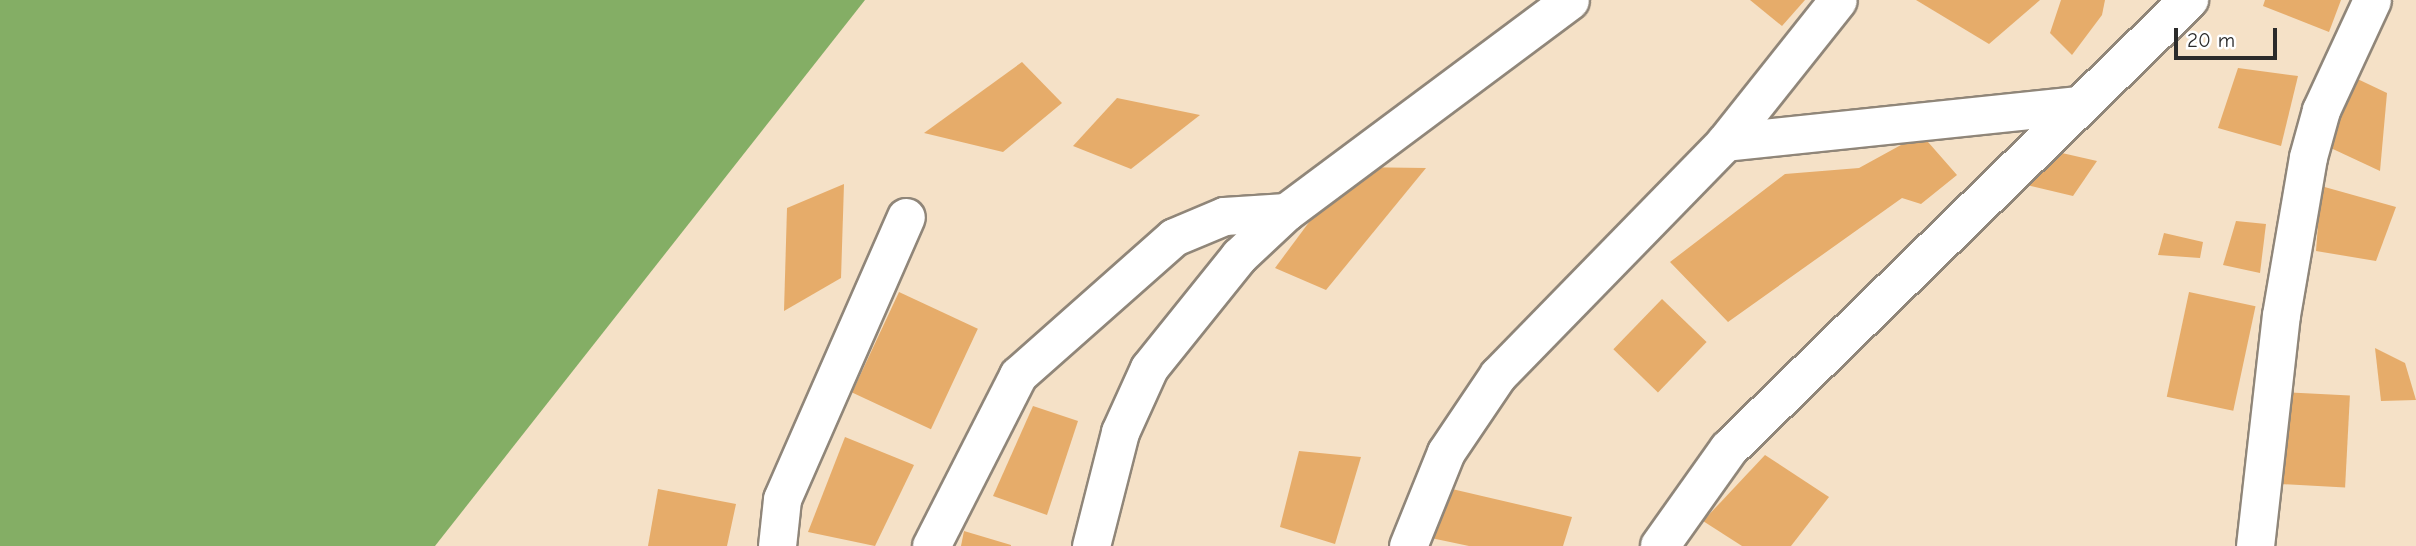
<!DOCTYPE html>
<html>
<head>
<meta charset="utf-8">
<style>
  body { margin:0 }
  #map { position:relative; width:2416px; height:546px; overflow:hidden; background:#f5e1c7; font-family:"Comic Neue",sans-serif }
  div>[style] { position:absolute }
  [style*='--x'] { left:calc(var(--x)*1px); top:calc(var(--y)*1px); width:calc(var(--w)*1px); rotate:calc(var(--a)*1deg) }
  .forest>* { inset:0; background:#84ae65 }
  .building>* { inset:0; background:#e6ac6a; transform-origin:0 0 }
  .roads { filter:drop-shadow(2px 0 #908679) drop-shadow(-2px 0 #908679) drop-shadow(0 2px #908679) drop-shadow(0 -2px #908679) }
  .minor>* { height:37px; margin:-18.5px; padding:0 18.5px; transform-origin:18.5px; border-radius:18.5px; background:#fff }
  .tertiary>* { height:38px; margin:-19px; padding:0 19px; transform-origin:19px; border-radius:19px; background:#fff }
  span { translate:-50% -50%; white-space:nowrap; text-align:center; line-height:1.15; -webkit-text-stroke:7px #fff; paint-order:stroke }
  .scale { position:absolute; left:2174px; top:28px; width:103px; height:32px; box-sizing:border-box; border:4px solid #2b2b2b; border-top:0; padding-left:9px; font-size:21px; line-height:24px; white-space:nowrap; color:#2b2b2b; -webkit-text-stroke:5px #fff; paint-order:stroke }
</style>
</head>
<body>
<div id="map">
  <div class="forest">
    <div style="clip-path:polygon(0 0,865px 0,435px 546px,0 546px)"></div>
  </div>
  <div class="building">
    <div style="clip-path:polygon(1750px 0,1805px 0,1782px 26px)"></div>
    <div style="clip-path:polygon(1916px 0,2040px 0,1989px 44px)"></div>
    <div style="clip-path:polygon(2061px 0,2105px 0,2102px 15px,2072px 55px,2050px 33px)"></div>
    <div style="clip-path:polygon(2265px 0,2341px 0,2329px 32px,2263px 6px)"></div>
    <div style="clip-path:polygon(1022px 62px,1062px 103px,1003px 152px,924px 133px)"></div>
    <div style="clip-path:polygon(2238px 68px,2298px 76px,2281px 146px,2218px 128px)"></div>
    <div style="clip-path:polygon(2347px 74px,2387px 93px,2380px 171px,2320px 143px)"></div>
    <div style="clip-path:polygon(1117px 98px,1200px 115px,1131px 169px,1073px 146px)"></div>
    <div style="clip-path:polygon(1921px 134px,1957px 175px,1921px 204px,1902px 198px,1728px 322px,1670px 262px,1785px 174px,1859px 168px)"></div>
    <div style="clip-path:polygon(2040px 148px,2097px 161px,2073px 196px,2014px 182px)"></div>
    <div style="clip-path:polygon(1350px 167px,1426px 168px,1326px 290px,1275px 268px)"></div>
    <div style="clip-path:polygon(844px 184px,841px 278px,784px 311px,787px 208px)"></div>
    <div style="clip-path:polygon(2321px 186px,2396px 207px,2376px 261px,2316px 251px)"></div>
    <div style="clip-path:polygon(2236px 221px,2266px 224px,2260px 273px,2223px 265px)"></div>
    <div style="clip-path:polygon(2164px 233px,2203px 242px,2200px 258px,2158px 255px)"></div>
    <div style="left:899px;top:292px;width:87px;height:111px;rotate:25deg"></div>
    <div style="left:2189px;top:292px;width:68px;height:107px;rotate:12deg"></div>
    <div style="left:1662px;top:299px;width:62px;height:70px;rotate:44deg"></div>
    <div style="clip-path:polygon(2375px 348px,2405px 363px,2416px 400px,2381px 401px)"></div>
    <div style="left:2282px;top:392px;width:68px;height:92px;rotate:3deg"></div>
    <div style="clip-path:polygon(1033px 406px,1078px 421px,1047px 515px,993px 496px)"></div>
    <div style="clip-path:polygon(845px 437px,914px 465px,875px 546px,808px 532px)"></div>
    <div style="clip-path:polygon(1299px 451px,1361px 457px,1335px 544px,1280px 527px)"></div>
    <div style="clip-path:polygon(1765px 455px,1829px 497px,1791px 546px,1742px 546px,1703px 521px)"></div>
    <div style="clip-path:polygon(658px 489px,736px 504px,727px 546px,648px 546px)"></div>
    <div style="clip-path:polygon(1452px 489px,1572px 517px,1563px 546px,1469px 546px,1431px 538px)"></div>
    <div style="clip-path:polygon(964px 531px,1011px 545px,1011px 546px,961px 546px)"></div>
  </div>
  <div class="roads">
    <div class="minor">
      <div style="--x:1725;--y:142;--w:354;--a:-6"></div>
      <div style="--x:777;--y:546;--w:47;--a:-83.9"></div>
      <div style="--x:782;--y:499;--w:308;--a:-66.3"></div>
      <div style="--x:931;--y:546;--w:192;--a:-63"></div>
      <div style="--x:1018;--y:375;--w:208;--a:-41.5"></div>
      <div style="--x:1174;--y:237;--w:54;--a:-22.8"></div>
      <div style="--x:1224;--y:216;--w:62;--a:-3.7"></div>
      <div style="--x:1091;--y:546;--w:118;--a:-75.7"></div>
      <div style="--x:1120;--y:432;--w:70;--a:-65.6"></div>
      <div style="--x:1149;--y:368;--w:144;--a:-51.2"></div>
      <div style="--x:1239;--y:256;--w:64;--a:-43.1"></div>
      <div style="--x:1286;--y:212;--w:354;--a:-36.7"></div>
      <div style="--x:1408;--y:546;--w:101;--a:-68"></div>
      <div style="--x:1446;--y:452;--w:93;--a:-56"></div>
      <div style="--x:1498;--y:375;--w:325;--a:-45.7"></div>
      <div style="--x:1725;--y:142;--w:181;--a:-51.5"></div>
      <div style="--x:2255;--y:546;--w:232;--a:-83.6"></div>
      <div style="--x:2281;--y:315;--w:160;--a:-80.3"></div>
      <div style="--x:2308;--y:157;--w:49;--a:-74.5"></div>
      <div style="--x:2321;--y:110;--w:121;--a:-65.1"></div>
    </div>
    <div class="tertiary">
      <div style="--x:1660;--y:546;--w:119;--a:-54.6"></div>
      <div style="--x:1729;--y:449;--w:643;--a:-44.31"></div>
    </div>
  </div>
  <div class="scale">20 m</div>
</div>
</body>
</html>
